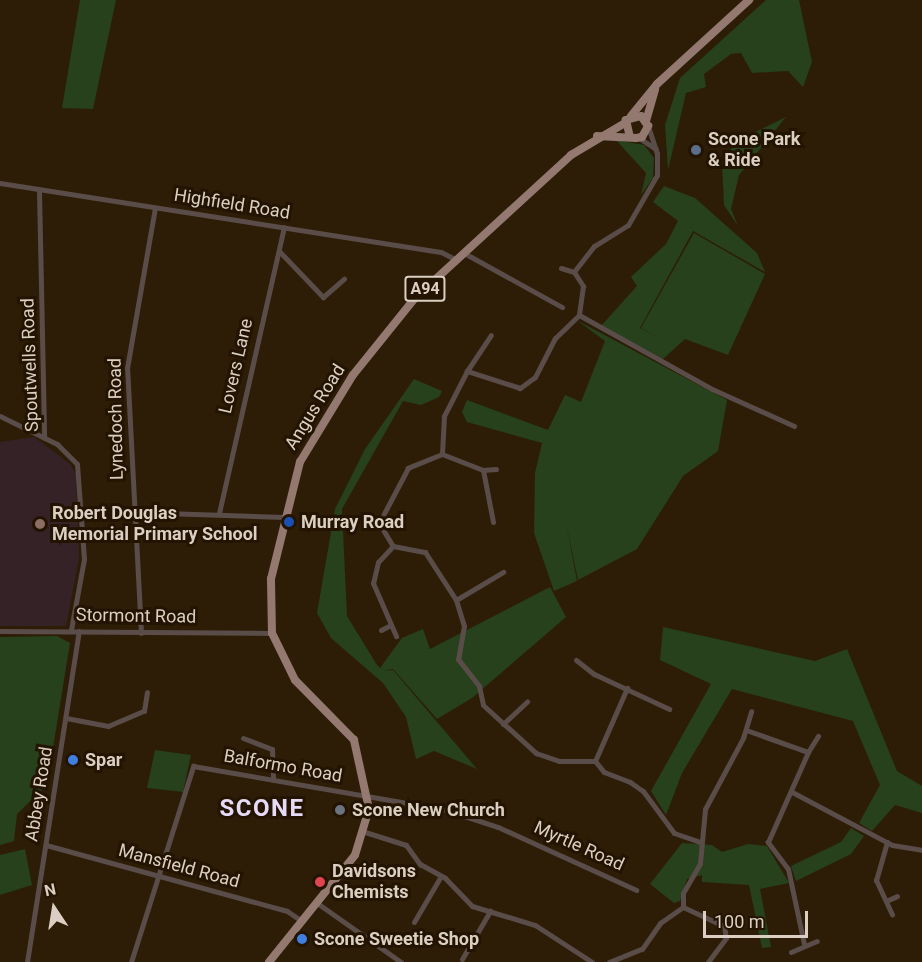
<!DOCTYPE html>
<html>
<head>
<meta charset="utf-8">
<style>
  body { margin:0 }
  #map { position:relative; width:922px; height:962px; overflow:hidden; background:#2d1d07; font-family:Roboto,sans-serif }
  div>[style] { position:absolute }
  [style*='--x'] { left:calc(var(--x)*1px); top:calc(var(--y)*1px); width:calc(var(--w)*1px); rotate:calc(var(--a)*1deg) }
  .education>* { inset:0; background:#352226 }
  .green>* { inset:0; background:#26411c }
  .minor>* { height:5px; margin:-2.5px; padding:0 2.5px; transform-origin:2.5px; border-radius:2.5px; background:#5a4d49 }
  .primary>* { height:8px; margin:-4px; padding:0 4px; transform-origin:4px; border-radius:4px; background:#937970 }
  .dots>* { width:16px; height:16px; translate:-50% -50%; box-sizing:border-box; border:3px solid #231401; border-radius:50% }
  span { translate:-50% -50%; white-space:nowrap; text-align:center; line-height:1.15; -webkit-text-stroke:6px #231401; paint-order:stroke }
  .shield-label span { padding:2px 4px; background:#231401; border:2px solid; border-radius:4px; -webkit-text-stroke-width:0 }
  .shield-label { font-size:16px; color:#dacfc2; font-weight:700 }
  .poi-label { font-size:18px; color:#dacfc2; font-weight:700 }
  .left { translate:0 -50%; text-align:left }
  .street-label { font-size:18px; color:#dacfc2 }
  .district-label { font-size:24px; color:#e6daf6; font-weight:700; letter-spacing:1.5px }
  .north { position:absolute; left:24px; top:878px; width:60px; height:60px; -webkit-text-stroke:4px #231401; paint-order:stroke; rotate:348deg; font-size:16px; font-weight:700; line-height:24px; text-align:center; color:#dacfc2 }
  .north::after { content:''; display:block; margin:auto; width:21px; height:27px; background:#dacfc2; clip-path:polygon(50% 0,100% 100%,50% 72%,0 100%) }
  .scale { position:absolute; left:703px; top:911px; width:105px; height:27px; box-sizing:border-box; border:3px solid #dacfc2; border-top:0; padding-left:8px; font-size:18px; line-height:21px; white-space:nowrap; color:#dacfc2; -webkit-text-stroke:4px #231401; paint-order:stroke }
</style>
</head>
<body>
<div id="map">
  <div class="education">
    <div style="clip-path:polygon(34px 437px,70px 464px,76px 475px,79px 558px,66px 626px,0 626px,0 442px)"></div>
  </div>
  <div class="green">
    <div style="clip-path:polygon(80px 0,116px 0,93px 109px,62px 108px)"></div>
    <div style="clip-path:polygon(766px 0,799px 0,812px 62px,803px 87px,788px 71px,752px 73px,741px 53px,731px 54px,704px 74px,706px 87px,686px 93px,668px 170px,665px 125px,680px 78px)"></div>
    <div style="clip-path:polygon(786px 117px,739px 175px,731px 209px,738px 226px,724px 205px,722px 162px,737px 141px)"></div>
    <div style="clip-path:polygon(616px 140px,644px 145px,654px 158px,653px 178px,641px 195px,646px 173px)"></div>
    <div style="clip-path:polygon(664px 186px,695px 198px,757px 253px,765px 272px,693px 231px,640px 328px,662px 339px,641px 328px,694px 233px,765px 274px,728px 355px,685px 339px,663px 359px,601px 326px,637px 286px,631px 277px,666px 244px,678px 221px,653px 202px)"></div>
    <div style="clip-path:polygon(578px 321px,727px 400px,718px 451px,683px 476px,637px 549px,578px 580px,567px 527px,577px 581px,554px 591px,534px 533px,535px 473px,542px 443px,467px 422px,462px 412px,467px 400px,548px 430px,565px 395px,581px 402px,605px 341px)"></div>
    <div style="clip-path:polygon(414px 379px,442px 391px,439px 397px,421px 405px,403px 401px,342px 509px,347px 616px,377px 665px,380px 668px,402px 638px,423px 629px,430px 649px,550px 587px,566px 617px,472px 698px,437px 719px,393px 669px,383px 671px,393px 670px,477px 769px,434px 751px,416px 759px,406px 717px,383px 683px,331px 638px,317px 613px,335px 509px,365px 449px)"></div>
    <div style="clip-path:polygon(663px 627px,815px 661px,847px 649px,897px 771px,922px 786px,922px 813px,895px 805px,872px 831px,859px 823px,880px 785px,853px 721px,732px 689px,682px 773px,666px 815px,651px 791px,711px 684px,660px 660px)"></div>
    <div style="clip-path:polygon(57px 636px,70px 643px,47px 785px,17px 814px,14px 841px,0 845px,0 637px)"></div>
    <div style="clip-path:polygon(155px 750px,191px 755px,183px 792px,147px 788px)"></div>
    <div style="clip-path:polygon(851px 828px,864px 836px,851px 854px,796px 881px,791px 866px,841px 842px)"></div>
    <div style="clip-path:polygon(682px 843px,712px 845px,722px 852px,748px 844px,767px 846px,789px 883px,760px 889px,771px 947px,762px 948px,749px 885px,702px 882px,702px 875px,687px 879px,680px 901px,674px 903px,650px 884px)"></div>
    <div style="clip-path:polygon(25px 849px,32px 885px,0 895px,0 855px)"></div>
  </div>
  <div class="minor">
    <div style="--x:648;--y:126;--w:28;--a:72"></div>
    <div style="--x:657;--y:153;--w:22;--a:90"></div>
    <div style="--x:657;--y:175;--w:58;--a:120.1"></div>
    <div style="--x:628;--y:225;--w:40;--a:148"></div>
    <div style="--x:594;--y:246;--w:33;--a:128"></div>
    <div style="--x:574;--y:272;--w:17;--a:57"></div>
    <div style="--x:583;--y:286;--w:29;--a:98"></div>
    <div style="--x:579;--y:315;--w:33;--a:136"></div>
    <div style="--x:555;--y:338;--w:44;--a:117.1"></div>
    <div style="--x:535;--y:377;--w:19;--a:144"></div>
    <div style="--x:520;--y:388;--w:56;--a:-162.2"></div>
    <div style="--x:467;--y:371;--w:51;--a:117.1"></div>
    <div style="--x:444;--y:416;--w:38;--a:93"></div>
    <div style="--x:442;--y:454;--w:37;--a:158"></div>
    <div style="--x:408;--y:468;--w:62;--a:117.8"></div>
    <div style="--x:379;--y:523;--w:27;--a:59"></div>
    <div style="--x:393;--y:546;--w:33;--a:11"></div>
    <div style="--x:425;--y:552;--w:57;--a:57.1"></div>
    <div style="--x:456;--y:600;--w:27;--a:73"></div>
    <div style="--x:464;--y:626;--w:34;--a:100"></div>
    <div style="--x:458;--y:659;--w:34;--a:52"></div>
    <div style="--x:479;--y:686;--w:19;--a:78"></div>
    <div style="--x:483;--y:705;--w:72;--a:42.2"></div>
    <div style="--x:536;--y:753;--w:24;--a:19"></div>
    <div style="--x:559;--y:761;--w:36;--a:0"></div>
    <div style="--x:595;--y:761;--w:14;--a:51"></div>
    <div style="--x:604;--y:772;--w:28;--a:21"></div>
    <div style="--x:630;--y:782;--w:16;--a:35"></div>
    <div style="--x:643;--y:791;--w:52;--a:53.6"></div>
    <div style="--x:674;--y:833;--w:28;--a:19"></div>
    <div style="--x:639;--y:138;--w:20;--a:33"></div>
    <div style="--x:0;--y:183;--w:446;--a:8.9"></div>
    <div style="--x:441;--y:252;--w:18;--a:27"></div>
    <div style="--x:39;--y:191;--w:247;--a:88.8"></div>
    <div style="--x:279;--y:251;--w:64;--a:46.3"></div>
    <div style="--x:323;--y:297;--w:28;--a:-41"></div>
    <div style="--x:464;--y:253;--w:112;--a:28.9"></div>
    <div style="--x:561;--y:268;--w:14;--a:17"></div>
    <div style="--x:579;--y:315;--w:152;--a:29.1"></div>
    <div style="--x:712;--y:389;--w:90;--a:24.3"></div>
    <div style="--x:467;--y:371;--w:43;--a:-56.3"></div>
    <div style="--x:0;--y:416;--w:64;--a:26.2"></div>
    <div style="--x:57;--y:444;--w:28;--a:45"></div>
    <div style="--x:77;--y:464;--w:95;--a:85.8"></div>
    <div style="--x:84;--y:559;--w:72;--a:100.4"></div>
    <div style="--x:442;--y:454;--w:44;--a:21.3"></div>
    <div style="--x:483;--y:470;--w:53;--a:79.1"></div>
    <div style="--x:483;--y:470;--w:13;--a:-4"></div>
    <div style="--x:133;--y:512;--w:150;--a:1.9"></div>
    <div style="--x:219;--y:513;--w:293;--a:-77.2"></div>
    <div style="--x:393;--y:546;--w:22;--a:133"></div>
    <div style="--x:378;--y:562;--w:22;--a:103"></div>
    <div style="--x:373;--y:583;--w:58;--a:66.5"></div>
    <div style="--x:456;--y:600;--w:55;--a:-30.8"></div>
    <div style="--x:381;--y:630;--w:11;--a:-27"></div>
    <div style="--x:0;--y:631;--w:272;--a:0.4"></div>
    <div style="--x:141;--y:633;--w:265;--a:-93"></div>
    <div style="--x:127;--y:368;--w:163;--a:-80.1"></div>
    <div style="--x:576;--y:660;--w:23;--a:38"></div>
    <div style="--x:594;--y:674;--w:83;--a:25"></div>
    <div style="--x:66;--y:718;--w:43;--a:10.8"></div>
    <div style="--x:108;--y:726;--w:39;--a:-23"></div>
    <div style="--x:144;--y:711;--w:19;--a:-81"></div>
    <div style="--x:503;--y:724;--w:33;--a:-43"></div>
    <div style="--x:746;--y:730;--w:66;--a:19.5"></div>
    <div style="--x:808;--y:752;--w:19;--a:-58"></div>
    <div style="--x:243;--y:738;--w:31;--a:21"></div>
    <div style="--x:272;--y:749;--w:31;--a:88"></div>
    <div style="--x:595;--y:761;--w:80;--a:-66.3"></div>
    <div style="--x:792;--y:792;--w:113;--a:27.9"></div>
    <div style="--x:892;--y:845;--w:30;--a:9"></div>
    <div style="--x:365;--y:832;--w:43;--a:17.6"></div>
    <div style="--x:406;--y:845;--w:24;--a:54"></div>
    <div style="--x:420;--y:864;--w:29;--a:29"></div>
    <div style="--x:445;--y:878;--w:39;--a:46"></div>
    <div style="--x:472;--y:906;--w:66;--a:16.8"></div>
    <div style="--x:535;--y:925;--w:68;--a:33"></div>
    <div style="--x:887;--y:842;--w:40;--a:106"></div>
    <div style="--x:876;--y:880;--w:38;--a:65"></div>
    <div style="--x:46;--y:845;--w:250;--a:15.3"></div>
    <div style="--x:287;--y:911;--w:18;--a:34"></div>
    <div style="--x:886;--y:901;--w:12;--a:-24"></div>
    <div style="--x:317;--y:903;--w:103;--a:35.1"></div>
    <div style="--x:683;--y:907;--w:14;--a:-90"></div>
    <div style="--x:683;--y:893;--w:34;--a:-60"></div>
    <div style="--x:700;--y:863;--w:54;--a:-84.7"></div>
    <div style="--x:705;--y:809;--w:81;--a:-61.8"></div>
    <div style="--x:743;--y:738;--w:28;--a:-73"></div>
    <div style="--x:414;--y:922;--w:53;--a:-59.6"></div>
    <div style="--x:804;--y:944;--w:77;--a:-102"></div>
    <div style="--x:788;--y:869;--w:34;--a:-127"></div>
    <div style="--x:768;--y:842;--w:98;--a:-66"></div>
    <div style="--x:791;--y:952;--w:28;--a:-23"></div>
    <div style="--x:462;--y:959;--w:56;--a:-59.7"></div>
    <div style="--x:27;--y:962;--w:335;--a:-81.1"></div>
    <div style="--x:131;--y:962;--w:206;--a:-72.4"></div>
    <div style="--x:193;--y:766;--w:254;--a:9.8"></div>
    <div style="--x:443;--y:809;--w:58;--a:18.1"></div>
    <div style="--x:498;--y:827;--w:152;--a:24.5"></div>
    <div style="--x:609;--y:962;--w:35;--a:-22"></div>
    <div style="--x:642;--y:949;--w:32;--a:-55"></div>
    <div style="--x:660;--y:923;--w:28;--a:-35"></div>
    <div style="--x:683;--y:907;--w:45;--a:24.9"></div>
    <div style="--x:724;--y:926;--w:12;--a:81"></div>
    <div style="--x:726;--y:938;--w:30;--a:127"></div>
  </div>
  <div class="primary">
    <div style="--x:631;--y:116;--w:41;--a:-50.9"></div>
    <div style="--x:657;--y:84;--w:125;--a:-42.4"></div>
    <div style="--x:646;--y:121;--w:33;--a:-74"></div>
    <div style="--x:597;--y:136;--w:39;--a:3"></div>
    <div style="--x:636;--y:138;--w:6;--a:-9"></div>
    <div style="--x:642;--y:137;--w:13;--a:-61"></div>
    <div style="--x:648;--y:126;--w:12;--a:-125"></div>
    <div style="--x:641;--y:116;--w:16;--a:165"></div>
    <div style="--x:626;--y:120;--w:17;--a:77"></div>
    <div style="--x:269;--y:962;--w:137;--a:-51.2"></div>
    <div style="--x:355;--y:855;--w:48;--a:-73.1"></div>
    <div style="--x:369;--y:809;--w:71;--a:-102.3"></div>
    <div style="--x:354;--y:740;--w:84;--a:-134.5"></div>
    <div style="--x:295;--y:680;--w:52;--a:-116.1"></div>
    <div style="--x:272;--y:633;--w:54;--a:-91.1"></div>
    <div style="--x:271;--y:579;--w:121;--a:-76.1"></div>
    <div style="--x:300;--y:462;--w:102;--a:-58.7"></div>
    <div style="--x:353;--y:375;--w:97;--a:-51.2"></div>
    <div style="--x:414;--y:299;--w:213;--a:-42.5"></div>
    <div style="--x:571;--y:155;--w:63;--a:-30.7"></div>
  </div>
  <div class="dots">
    <div style="left:696px;top:150px;background:#5c6f8a"></div>
    <div style="left:289px;top:522px;background:#1a4fb4"></div>
    <div style="left:40px;top:524px;background:#8d6e63"></div>
    <div style="left:73px;top:760px;background:#3f7fe0"></div>
    <div style="left:340px;top:810px;background:#6b7280"></div>
    <div style="left:320px;top:882px;background:#e0444e"></div>
    <div style="left:302px;top:939px;background:#3f7fe0"></div>
  </div>
  <div class="shield-label">
    <span style="left:425px;top:289px">A94</span>
  </div>
  <div class="poi-label">
    <span class="left" style="left:708px;top:150px">Scone Park<br>&amp; Ride</span>
    <span class="left" style="left:52px;top:524px">Robert Douglas<br>Memorial Primary School</span>
    <span class="left" style="left:301px;top:522px">Murray Road</span>
    <span class="left" style="left:85px;top:760px">Spar</span>
    <span class="left" style="left:352px;top:810px">Scone New Church</span>
    <span class="left" style="left:332px;top:882px">Davidsons<br>Chemists</span>
    <span class="left" style="left:314px;top:939px">Scone Sweetie Shop</span>
  </div>
  <div class="street-label">
    <span style="left:232px;top:204px;rotate:9deg">Highfield Road</span>
    <span style="left:30px;top:365px;rotate:-92deg">Spoutwells Road</span>
    <span style="left:236px;top:366px;rotate:-77deg">Lovers Lane</span>
    <span style="left:315px;top:407px;rotate:-58deg">Angus Road</span>
    <span style="left:116px;top:419px;rotate:-91deg">Lynedoch Road</span>
    <span style="left:136px;top:616px;rotate:1deg">Stormont Road</span>
    <span style="left:283px;top:766px;rotate:10deg">Balformo Road</span>
    <span style="left:39px;top:794px;rotate:-81deg">Abbey Road</span>
    <span style="left:579px;top:846px;rotate:24deg">Myrtle Road</span>
    <span style="left:179px;top:866px;rotate:15deg">Mansfield Road</span>
  </div>
  <div class="district-label">
    <span style="left:262px;top:809px">SCONE</span>
  </div>
  <div class="north">N</div>
  <div class="scale">100 m</div>
</div>
</body>
</html>
